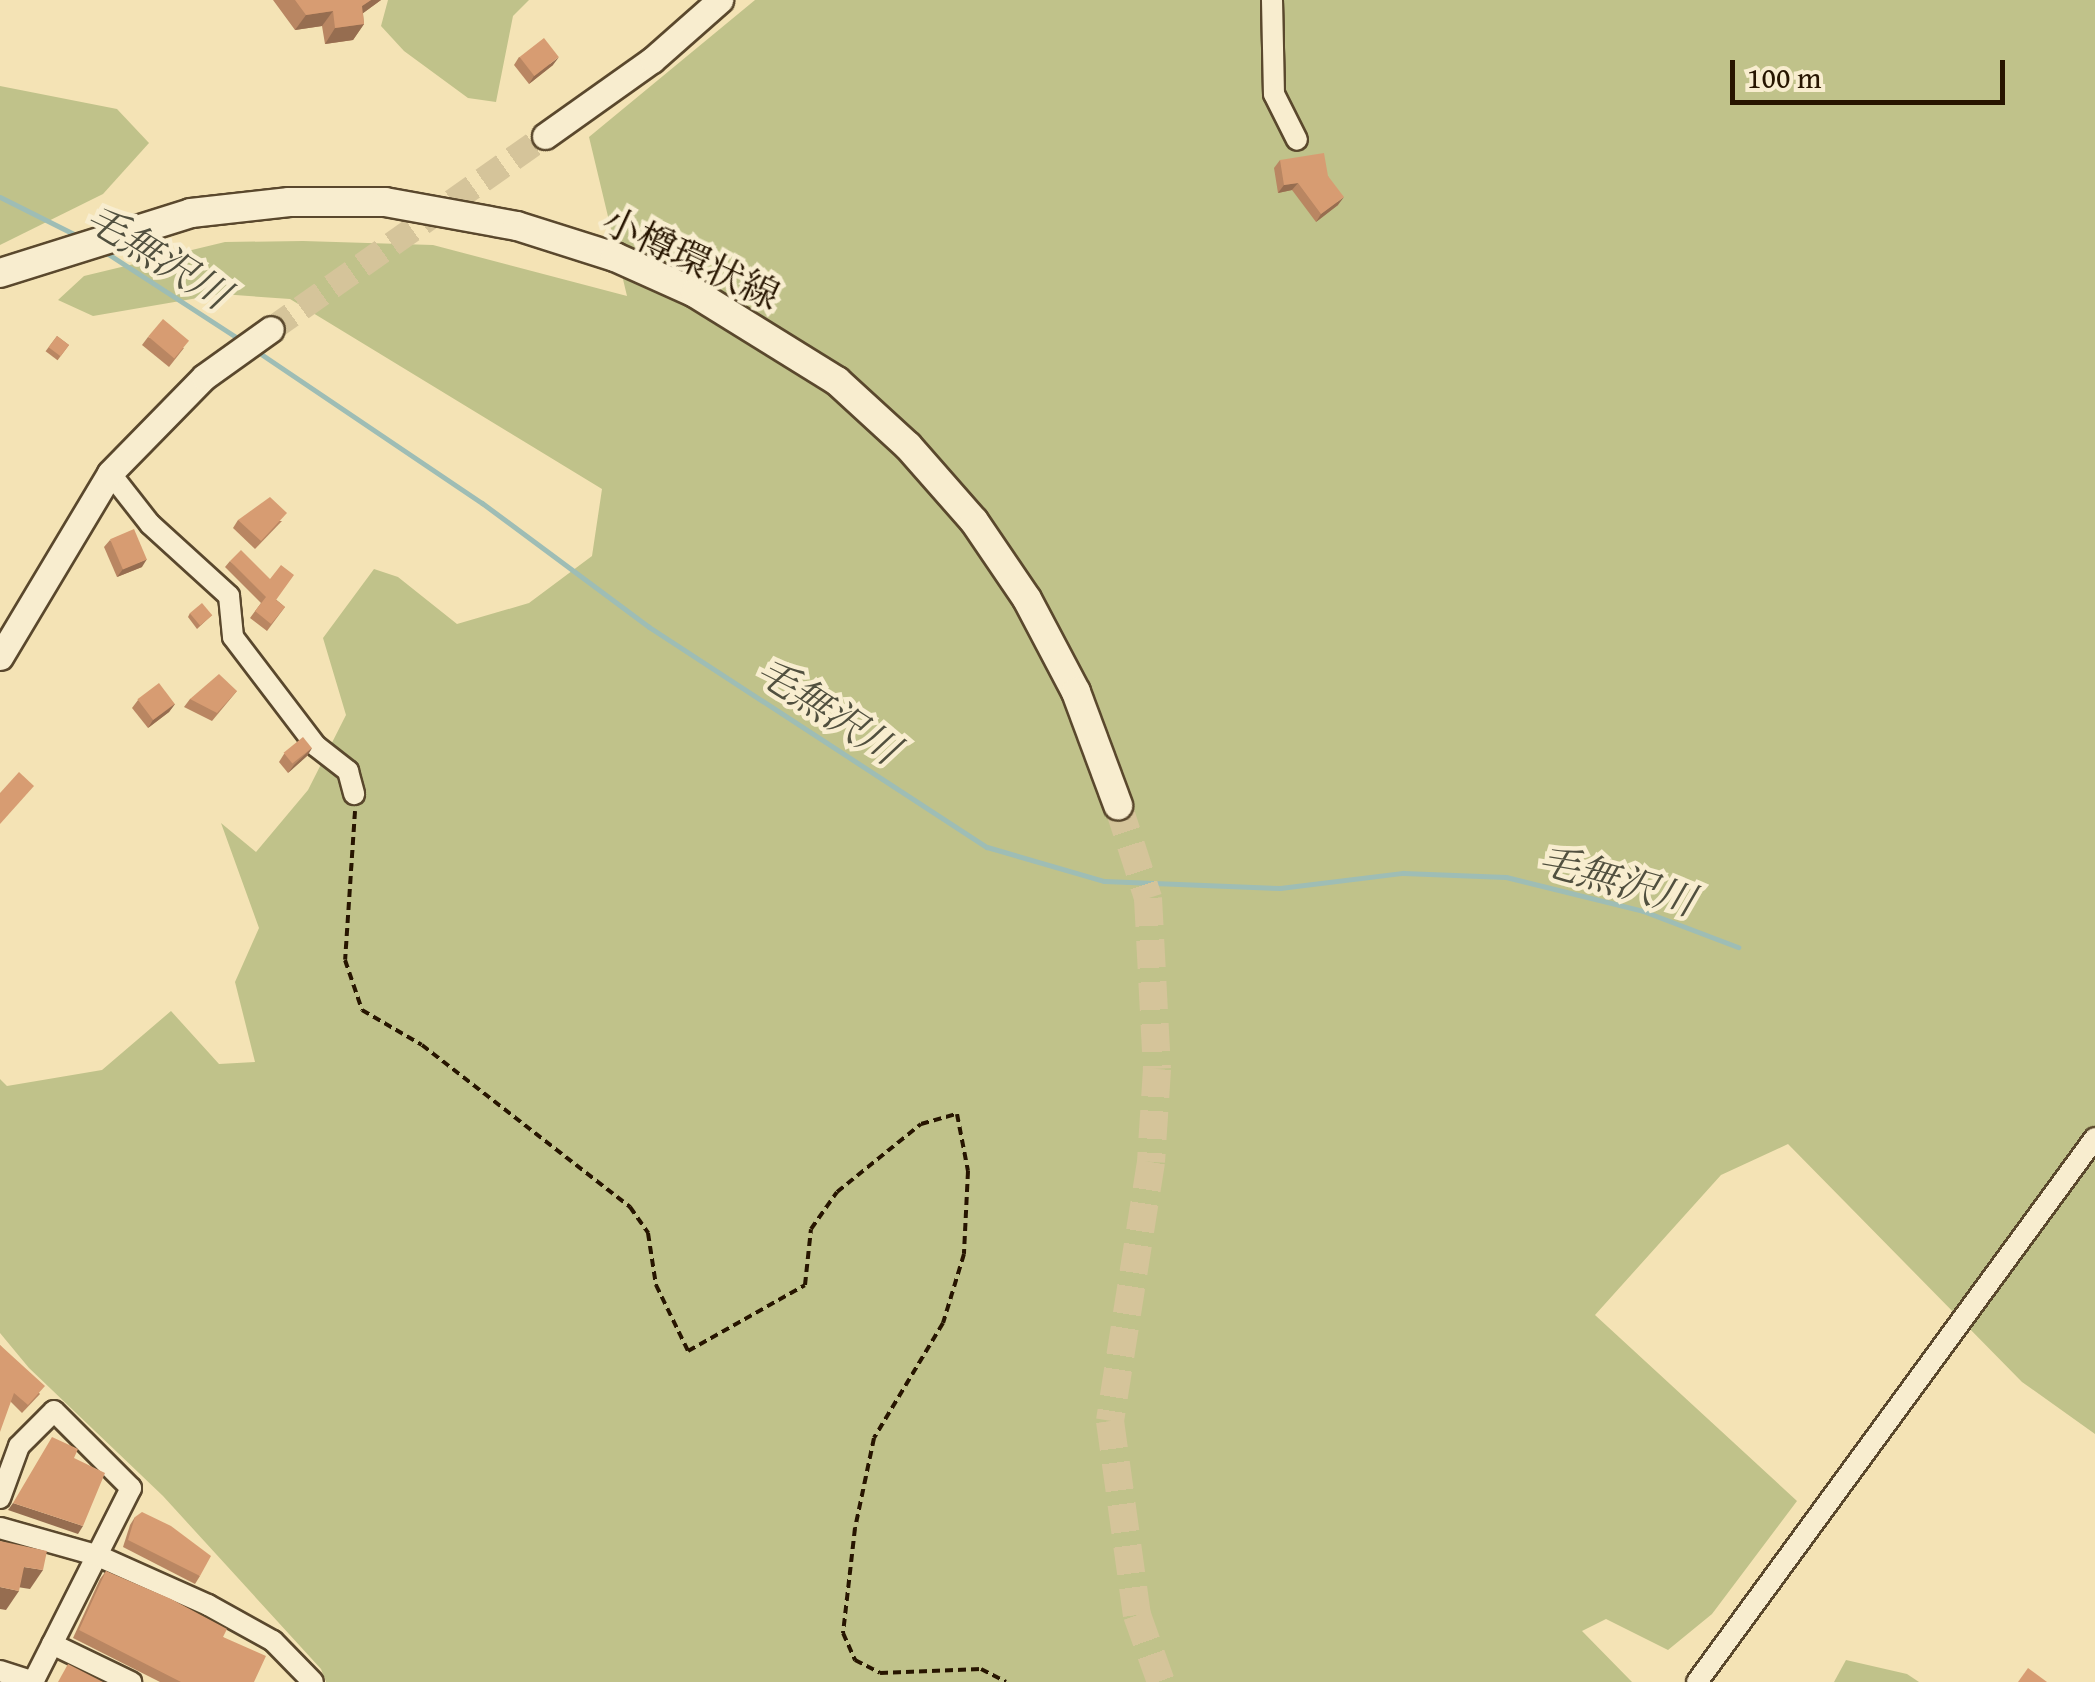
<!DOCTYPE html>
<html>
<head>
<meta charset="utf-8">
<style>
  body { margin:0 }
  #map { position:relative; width:2095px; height:1682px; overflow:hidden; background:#f4e3b5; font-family:"Gentium Book Plus","Noto Serif JP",serif }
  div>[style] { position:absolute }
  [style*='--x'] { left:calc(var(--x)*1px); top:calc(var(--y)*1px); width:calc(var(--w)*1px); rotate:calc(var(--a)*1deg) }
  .green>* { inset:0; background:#c0c28a }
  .stream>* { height:5px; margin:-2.5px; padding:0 2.5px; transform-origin:2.5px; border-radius:2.5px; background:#9ebdb5 }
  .tertiary-tunnel>* { height:25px; margin-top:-12.5px; transform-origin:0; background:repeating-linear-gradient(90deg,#d5c49a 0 25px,transparent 0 37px) }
  .secondary-tunnel>* { height:28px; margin-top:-14px; transform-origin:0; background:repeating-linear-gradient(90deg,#d5c49a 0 28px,transparent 0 42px) }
  .path>* { height:4px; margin-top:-2px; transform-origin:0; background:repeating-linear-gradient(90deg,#271500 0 8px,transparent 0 13px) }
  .roads { filter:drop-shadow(2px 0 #5a482d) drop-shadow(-2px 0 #5a482d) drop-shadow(0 2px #5a482d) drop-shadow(0 -2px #5a482d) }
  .minor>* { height:20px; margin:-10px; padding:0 10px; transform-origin:10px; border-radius:10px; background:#f8edcf }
  .tertiary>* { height:25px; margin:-12.5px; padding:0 12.5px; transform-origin:12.5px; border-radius:12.5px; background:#f8edcf }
  .secondary>* { height:28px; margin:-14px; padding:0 14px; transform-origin:14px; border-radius:14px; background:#f8edcf }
  .wall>* { inset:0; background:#b98662; transform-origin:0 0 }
  .shaded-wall>* { inset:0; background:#966d50 }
  .building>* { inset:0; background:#d79c72; transform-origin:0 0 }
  span { translate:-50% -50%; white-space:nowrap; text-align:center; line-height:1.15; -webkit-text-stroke:9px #f8edcf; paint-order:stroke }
  .street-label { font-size:38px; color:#271500 }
  .water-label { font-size:40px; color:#51503f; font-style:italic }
  .scale { position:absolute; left:1730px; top:60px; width:275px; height:45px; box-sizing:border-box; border:5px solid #271500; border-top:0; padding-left:12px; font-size:30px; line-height:35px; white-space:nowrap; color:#271500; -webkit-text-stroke:8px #f8edcf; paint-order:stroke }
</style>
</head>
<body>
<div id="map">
  <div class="green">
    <div style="clip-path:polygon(388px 0,529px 0,513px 16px,496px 102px,468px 98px,404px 51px,381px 26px)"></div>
    <div style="clip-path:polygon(755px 0,2095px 0,2095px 1434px,2022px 1382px,1788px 1144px,1721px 1175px,1595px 1315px,1797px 1501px,1712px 1614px,1668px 1650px,1606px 1619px,1582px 1631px,1632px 1682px,326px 1682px,321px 1669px,163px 1496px,29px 1368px,0 1333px,0 1079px,7px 1086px,102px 1070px,171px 1011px,219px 1064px,255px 1062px,235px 982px,259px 928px,221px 823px,256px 852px,308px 790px,346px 715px,323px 638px,374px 569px,398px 577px,457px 624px,529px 603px,592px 556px,602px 489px,290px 299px,221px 294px,93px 316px,58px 300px,84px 276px,225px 242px,303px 241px,433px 245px,627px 296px,589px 137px)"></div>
    <div style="clip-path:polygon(0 86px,117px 109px,149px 143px,103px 194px,0 245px)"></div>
    <div style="clip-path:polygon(1846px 1660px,1907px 1674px,1919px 1682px,1834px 1682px)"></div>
  </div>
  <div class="stream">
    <div style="--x:0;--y:197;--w:87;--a:26.6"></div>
    <div style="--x:105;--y:252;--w:163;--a:33"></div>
    <div style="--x:255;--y:350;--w:274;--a:34"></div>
    <div style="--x:482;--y:503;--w:208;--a:36.6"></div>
    <div style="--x:649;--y:627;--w:403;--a:33.1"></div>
    <div style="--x:987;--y:847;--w:122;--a:16.2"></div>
    <div style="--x:1104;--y:881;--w:176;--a:2.3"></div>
    <div style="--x:1280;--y:888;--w:124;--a:-7"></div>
    <div style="--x:1403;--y:873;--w:103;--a:2.2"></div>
    <div style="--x:1506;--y:877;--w:141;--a:13.9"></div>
    <div style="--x:1643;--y:911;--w:102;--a:20.8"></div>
  </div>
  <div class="tertiary-tunnel">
    <div style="--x:271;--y:329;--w:335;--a:-35.2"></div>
  </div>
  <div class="secondary-tunnel">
    <div style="--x:1118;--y:805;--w:98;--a:72.1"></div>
    <div style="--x:1148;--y:898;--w:171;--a:87"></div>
    <div style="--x:1157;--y:1069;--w:93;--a:93.7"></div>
    <div style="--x:1151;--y:1162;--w:262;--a:99"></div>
    <div style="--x:1110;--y:1421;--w:196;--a:82.1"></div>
    <div style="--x:1137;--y:1615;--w:71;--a:70.3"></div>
  </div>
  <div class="path">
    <div style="--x:355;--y:811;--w:149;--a:93.8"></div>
    <div style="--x:345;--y:960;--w:53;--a:71.2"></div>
    <div style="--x:362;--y:1010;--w:69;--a:30.3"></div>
    <div style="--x:422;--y:1045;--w:264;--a:37.9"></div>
    <div style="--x:630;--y:1207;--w:32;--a:55"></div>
    <div style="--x:648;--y:1233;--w:53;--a:81.3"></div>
    <div style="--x:656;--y:1285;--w:73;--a:64.1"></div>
    <div style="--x:688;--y:1351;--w:134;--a:-29.4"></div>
    <div style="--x:805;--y:1285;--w:56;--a:-83.9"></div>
    <div style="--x:811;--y:1229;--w:45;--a:-54.9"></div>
    <div style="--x:837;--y:1192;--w:108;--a:-39"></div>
    <div style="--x:921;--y:1124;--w:37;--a:-16"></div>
    <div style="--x:957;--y:1114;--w:58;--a:79.1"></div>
    <div style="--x:968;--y:1171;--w:83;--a:92.8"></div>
    <div style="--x:964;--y:1254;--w:72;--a:106.9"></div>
    <div style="--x:943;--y:1323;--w:134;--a:121"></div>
    <div style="--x:874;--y:1438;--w:92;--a:101.9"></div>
    <div style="--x:855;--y:1528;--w:106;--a:96.5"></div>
    <div style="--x:843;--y:1633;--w:30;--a:66"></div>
    <div style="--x:855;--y:1660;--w:28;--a:27"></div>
    <div style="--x:880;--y:1673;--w:101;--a:-2.3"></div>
    <div style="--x:981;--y:1669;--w:28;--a:27"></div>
  </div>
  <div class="roads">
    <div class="minor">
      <div style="--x:1272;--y:0;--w:94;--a:88.8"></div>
      <div style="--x:1274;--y:94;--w:51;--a:63.4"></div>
      <div style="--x:110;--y:473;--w:65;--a:51.9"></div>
      <div style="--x:150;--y:524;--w:107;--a:42.3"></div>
      <div style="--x:229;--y:596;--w:41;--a:84.4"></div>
      <div style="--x:233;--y:637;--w:137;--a:52.7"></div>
      <div style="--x:316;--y:746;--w:41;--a:38"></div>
      <div style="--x:348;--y:771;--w:24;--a:75"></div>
      <div style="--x:0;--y:1498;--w:55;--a:-69.9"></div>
      <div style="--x:19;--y:1446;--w:49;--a:-45"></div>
      <div style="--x:54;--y:1411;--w:109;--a:45"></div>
      <div style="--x:131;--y:1488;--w:217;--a:116.8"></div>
      <div style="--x:0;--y:1528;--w:100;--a:15.7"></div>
      <div style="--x:96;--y:1555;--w:123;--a:24.1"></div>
      <div style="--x:208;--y:1605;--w:74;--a:29"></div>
      <div style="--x:273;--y:1641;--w:57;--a:45.7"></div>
      <div style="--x:52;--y:1644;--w:88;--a:25.7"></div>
      <div style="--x:0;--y:1671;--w:36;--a:18"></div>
      <div style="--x:1697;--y:1682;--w:674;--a:-53.81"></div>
    </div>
    <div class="tertiary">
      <div style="--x:545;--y:136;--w:131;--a:-35.4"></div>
      <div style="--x:652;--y:60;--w:91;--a:-41.4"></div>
      <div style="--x:0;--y:657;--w:214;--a:-59.1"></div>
      <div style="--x:110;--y:473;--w:134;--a:-45.6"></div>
      <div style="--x:204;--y:377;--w:82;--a:-35.6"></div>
    </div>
    <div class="secondary">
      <div style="--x:0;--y:273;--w:200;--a:-17.4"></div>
      <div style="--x:191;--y:213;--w:99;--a:-6.4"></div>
      <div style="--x:289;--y:202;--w:96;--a:0"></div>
      <div style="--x:385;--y:202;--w:134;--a:10.3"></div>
      <div style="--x:517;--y:226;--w:103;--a:17.6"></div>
      <div style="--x:615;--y:257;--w:88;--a:24.2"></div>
      <div style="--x:695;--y:293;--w:167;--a:31.8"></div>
      <div style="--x:837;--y:381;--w:96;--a:42.5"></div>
      <div style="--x:908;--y:446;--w:100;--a:48.7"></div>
      <div style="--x:974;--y:521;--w:94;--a:55.8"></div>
      <div style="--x:1027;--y:599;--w:105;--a:62.2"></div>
      <div style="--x:1076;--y:692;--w:121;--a:69.6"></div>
    </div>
  </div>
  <div class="wall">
    <div style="clip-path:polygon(273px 0,381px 0,363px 13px,364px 24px,353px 40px,325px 44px,322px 26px,295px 30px)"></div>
    <div style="clip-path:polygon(519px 57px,553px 65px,529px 84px,514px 65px)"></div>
    <div style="clip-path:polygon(1280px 160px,1328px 176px,1338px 205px,1316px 222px,1292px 190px,1278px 193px,1274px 168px)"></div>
    <div style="left:57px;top:336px;width:15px;height:19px;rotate:37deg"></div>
    <div style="clip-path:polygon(148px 337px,184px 348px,169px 367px,142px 345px)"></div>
    <div style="clip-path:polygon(238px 520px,282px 521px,255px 549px,233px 528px)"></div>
    <div style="clip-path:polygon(110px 540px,142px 567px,117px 577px,104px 547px)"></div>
    <div style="clip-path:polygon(230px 561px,285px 607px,267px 631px,250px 618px,261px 603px,225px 567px)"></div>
    <div style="clip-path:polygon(190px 613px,212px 615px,197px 629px,188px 617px)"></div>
    <div style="clip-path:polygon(237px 691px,212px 721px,184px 707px,190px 699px)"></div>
    <div style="clip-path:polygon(138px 700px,175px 704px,169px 712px,148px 728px,132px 708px)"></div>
    <div style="clip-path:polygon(312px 748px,307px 756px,288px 773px,279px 762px,284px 754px)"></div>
    <div style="clip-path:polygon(0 1345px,40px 1394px,22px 1413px,11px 1402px)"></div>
    <div style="clip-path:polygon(135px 1517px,200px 1576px,195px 1584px,123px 1547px,130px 1525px)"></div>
    <div style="clip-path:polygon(106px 1571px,223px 1637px,254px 1682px,160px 1682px,73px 1638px,100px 1579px)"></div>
  </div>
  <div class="shaded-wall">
    <div style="clip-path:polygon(371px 0,381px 0,351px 22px,362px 6px)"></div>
    <div style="clip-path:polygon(333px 11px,322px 26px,295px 30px,306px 15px)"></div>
    <div style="clip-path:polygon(364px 24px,353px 40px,325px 44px,335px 28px)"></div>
    <div style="clip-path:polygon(559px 57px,553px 65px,529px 84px,534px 76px)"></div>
    <div style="clip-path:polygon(1298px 183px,1292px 190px,1278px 193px,1284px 185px)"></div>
    <div style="clip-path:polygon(1344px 197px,1338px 205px,1316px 222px,1321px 214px)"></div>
    <div style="clip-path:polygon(147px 559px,142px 567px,117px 577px,123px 569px)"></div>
    <div style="clip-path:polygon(175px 704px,169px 712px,148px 728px,153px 720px)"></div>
    <div style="clip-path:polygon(312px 748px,307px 756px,288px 773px,294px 765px)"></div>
    <div style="clip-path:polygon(13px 1503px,83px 1526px,78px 1534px,8px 1510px)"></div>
    <div style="clip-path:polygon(24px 1567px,43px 1570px,30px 1589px,11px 1586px)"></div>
    <div style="clip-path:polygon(0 1587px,19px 1591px,6px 1610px,0 1609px)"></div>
  </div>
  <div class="building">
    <div style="clip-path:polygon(295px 0,371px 0,362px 6px,364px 24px,335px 28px,333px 11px,306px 15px)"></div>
    <div style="left:544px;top:38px;width:24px;height:31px;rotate:52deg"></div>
    <div style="clip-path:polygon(1324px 153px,1328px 176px,1344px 197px,1321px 214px,1298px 183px,1284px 185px,1280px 160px)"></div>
    <div style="left:163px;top:319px;width:34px;height:23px;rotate:40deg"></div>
    <div style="left:57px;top:336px;width:15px;height:14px;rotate:37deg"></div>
    <div style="clip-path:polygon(270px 497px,287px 513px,261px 541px,238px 520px)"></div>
    <div style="left:134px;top:529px;width:33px;height:26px;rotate:67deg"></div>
    <div style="clip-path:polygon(241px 550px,270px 579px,281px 565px,294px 575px,276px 600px,285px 607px,271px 624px,255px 611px,266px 597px,230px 561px)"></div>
    <div style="left:202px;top:603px;width:16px;height:16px;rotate:50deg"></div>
    <div style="clip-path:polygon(219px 674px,237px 691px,217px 713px,190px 699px)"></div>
    <div style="left:159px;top:683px;width:26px;height:27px;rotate:53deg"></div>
    <div style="left:303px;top:737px;width:14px;height:25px;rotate:51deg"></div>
    <div style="clip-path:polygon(19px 772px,34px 786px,0 824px,0 793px)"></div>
    <div style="clip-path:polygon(0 1345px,45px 1386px,28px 1405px,14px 1393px,0 1432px)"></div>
    <div style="clip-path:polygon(52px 1437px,78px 1449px,74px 1458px,105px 1473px,83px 1526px,13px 1503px)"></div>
    <div style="clip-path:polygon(142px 1512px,171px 1526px,211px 1556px,200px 1576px,128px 1540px,135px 1517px)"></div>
    <div style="clip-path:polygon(0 1541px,47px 1551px,43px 1570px,24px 1567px,19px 1591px,0 1587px)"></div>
    <div style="clip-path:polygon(106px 1571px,171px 1599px,227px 1629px,223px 1637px,266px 1656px,254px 1682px,181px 1682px,79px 1630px)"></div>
    <div style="clip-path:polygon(68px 1664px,103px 1682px,58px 1682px)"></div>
    <div style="clip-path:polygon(2028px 1668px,2047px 1682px,2018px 1682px)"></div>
  </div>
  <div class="street-label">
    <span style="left:691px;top:258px;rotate:25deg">小樽環状線</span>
  </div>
  <div class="water-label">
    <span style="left:158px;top:256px;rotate:32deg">毛無沢川</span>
    <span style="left:828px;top:710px;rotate:33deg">毛無沢川</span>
    <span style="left:1617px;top:880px;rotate:16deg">毛無沢川</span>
  </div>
  <div class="scale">100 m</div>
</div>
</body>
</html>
